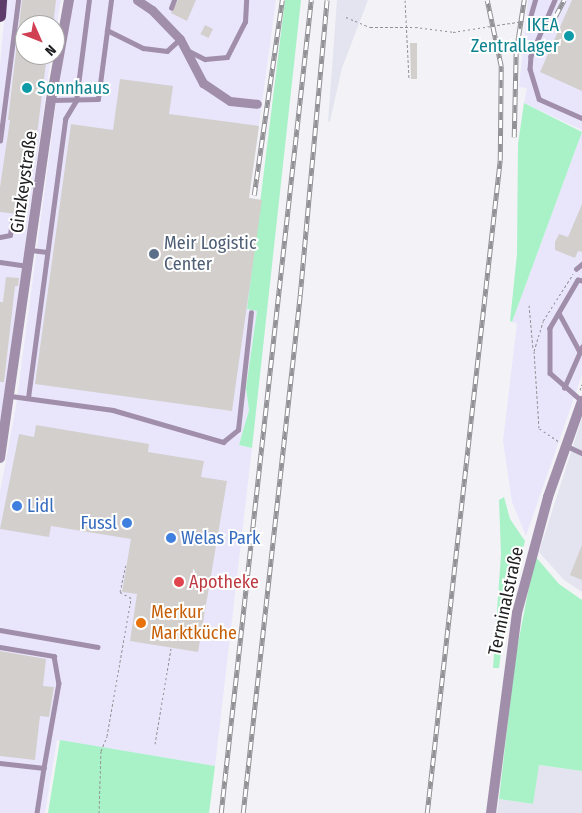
<!DOCTYPE html>
<html>
<head>
<meta charset="utf-8">
<style>
  body { margin:0 }
  #map { position:relative; width:582px; height:813px; overflow:hidden; background:#f2f2f7; font-family:"Fira Sans Condensed",sans-serif }
  div>[style] { position:absolute }
  [style*='--x'] { left:calc(var(--x)*1px); top:calc(var(--y)*1px); width:calc(var(--w)*1px); rotate:calc(var(--a)*1deg) }
  .commercial>* { inset:0; background:#e9e6fc }
  .built>* { inset:0; background:#e4e4f0 }
  .green>* { inset:0; background:#a9f2c8 }
  .building>* { inset:0; background:#d3cfcd; transform-origin:0 0 }
  .path>* { height:1px; margin-top:-0.5px; transform-origin:0; background:repeating-linear-gradient(90deg,#929296 0 2.5px,transparent 0 5px) }
  .service>* { height:4.5px; margin:-2.25px; padding:0 2.25px; transform-origin:2.25px; border-radius:2.25px; background:#a18eaa }
  .minor>* { height:9px; margin:-4.5px; padding:0 4.5px; transform-origin:4.5px; border-radius:4.5px; background:#a18eaa }
  .tertiary>* { height:10px; margin:-5px; padding:0 5px; transform-origin:5px; border-radius:5px; background:#a18eaa }
  .primary>* { height:12px; margin:-6px; padding:0 6px; transform-origin:6px; border-radius:6px; background:#5d3c6b }
  .rail>* { height:4.5px; margin-top:-2.25px; transform-origin:0; background:repeating-linear-gradient(90deg,#fff 0 8px,#929296 0 16px); box-sizing:border-box; border-block:1px solid #929296 }
  .dots>* { width:14px; height:14px; translate:-50% -50%; box-sizing:border-box; border:2px solid #fff; border-radius:50% }
  span { translate:-50% -50%; white-space:nowrap; text-align:center; line-height:1.15; -webkit-text-stroke:4px #fff; paint-order:stroke }
  .culture-label { font-size:18px; color:#0d838f }
  .right { translate:-100% -50%; text-align:right }
  .left { translate:0 -50%; text-align:left }
  .street-label { font-size:18px; color:#202022 }
  .service-label { font-size:18px; color:#4e5e75 }
  .shop-label { font-size:18px; color:#366cbe }
  .health-label { font-size:18px; color:#be3a42 }
  .food-label { font-size:18px; color:#c56008 }
  .north { position:absolute; left:15px; top:15px; width:50px; height:50px; box-sizing:border-box; background:#fff; border:1px solid #a6a6a7; border-radius:50%; rotate:134deg; font-size:14px; font-weight:700; line-height:20px; text-align:center; color:#202022 }
  .north::after { content:''; display:block; margin:auto; width:18px; height:22px; background:#d14052; clip-path:polygon(50% 0,100% 100%,50% 72%,0 100%) }
</style>
</head>
<body>
<div id="map">
  <div class="commercial">
    <div style="clip-path:polygon(6px 0,61px 0,55px 35px,55px 25px,25px 25px,25px 55px,51px 55px,0 430px,0 65px)"></div>
    <div style="clip-path:polygon(74px 0,276px 0,249px 198px,262px 200px,247px 309px,257px 311px,246px 388px,249px 410px,239px 445px,252px 448px,215px 766px,57px 740px,45px 813px,0 813px,0 492px,16px 406px,58px 89px)"></div>
    <div style="clip-path:polygon(528px 0,582px 0,582px 130px,524px 103px,527px 88px,519px 87px)"></div>
    <div style="clip-path:polygon(582px 132px,582px 375px,526px 536px,512px 502px,503px 441px,517px 323px,512px 322px)"></div>
  </div>
  <div class="built">
    <div style="clip-path:polygon(337px 0,368px 0,342px 68px,330px 121px,328px 122px)"></div>
    <div style="clip-path:polygon(582px 418px,582px 592px,564px 580px,539px 552px)"></div>
    <div style="clip-path:polygon(538px 765px,582px 771px,582px 813px,497px 813px,499px 799px,533px 804px)"></div>
  </div>
  <div class="green">
    <div style="clip-path:polygon(285px 0,301px 0,252px 448px,239px 445px,249px 410px,246px 388px,257px 311px,247px 309px)"></div>
    <div style="clip-path:polygon(524px 103px,582px 132px,512px 322px,510px 321px,517px 254px,518px 144px)"></div>
    <div style="clip-path:polygon(504px 497px,510px 519px,525px 541px,506px 611px,499px 668px,493px 668px,501px 554px,499px 500px)"></div>
    <div style="clip-path:polygon(535px 556px,559px 584px,582px 600px,582px 771px,539px 765px,533px 804px,499px 799px,515px 659px)"></div>
    <div style="clip-path:polygon(60px 740px,215px 766px,209px 813px,48px 813px)"></div>
  </div>
  <div class="building">
    <div style="clip-path:polygon(22px 0,56px 0,53px 25px,25px 25px,25px 55px,47px 55px,27px 215px,0 212px,0 187px,10px 120px,8px 120px)"></div>
    <div style="clip-path:polygon(178px 0,196px 0,187px 21px,171px 13px)"></div>
    <div style="clip-path:polygon(572px 0,582px 0,582px 91px,540px 72px)"></div>
    <div style="left:205px;top:25px;width:9px;height:10px;rotate:27deg"></div>
    <div style="clip-path:polygon(410px 43px,417px 43px,417px 79px,411px 79px)"></div>
    <div style="clip-path:polygon(120px 79px,173px 86px,169px 114px,259px 126px,249px 198px,262px 200px,232px 411px,35px 384px,71px 124px,113px 130px)"></div>
    <div style="clip-path:polygon(582px 204px,582px 252px,578px 251px,575px 258px,555px 250px,555px 242px,559px 234px,568px 237px)"></div>
    <div style="clip-path:polygon(6px 277px,19px 278px,18px 286px,15px 286px,4px 382px,0 382px,0 302px,3px 302px)"></div>
    <div style="clip-path:polygon(36px 425px,149px 444px,148px 452px,204px 461px,201px 477px,227px 481px,198px 652px,130px 641px,137px 594px,122px 592px,131px 539px,51px 526px,49px 537px,0 529px,19px 434px,34px 437px)"></div>
    <div style="clip-path:polygon(582px 545px,582px 580px,570px 575px)"></div>
    <div style="clip-path:polygon(0 651px,46px 659px,43px 686px,54px 687px,49px 717px,40px 716px,35px 760px,0 756px)"></div>
  </div>
  <div class="path">
    <div style="--x:405;--y:0;--w:79;--a:87.1"></div>
    <div style="--x:346;--y:17;--w:26;--a:23"></div>
    <div style="--x:370;--y:27;--w:45;--a:0"></div>
    <div style="--x:415;--y:27;--w:38;--a:7"></div>
    <div style="--x:453;--y:32;--w:71;--a:-8.9"></div>
    <div style="--x:529;--y:305;--w:44;--a:84.8"></div>
    <div style="--x:580;--y:390;--w:6;--a:-72"></div>
    <div style="--x:558;--y:441;--w:23;--a:-146"></div>
    <div style="--x:539;--y:428;--w:77;--a:-93.7"></div>
    <div style="--x:534;--y:351;--w:31;--a:-73"></div>
    <div style="--x:543;--y:321;--w:56;--a:-57.4"></div>
    <div style="--x:155;--y:744;--w:97;--a:-80.5"></div>
    <div style="--x:99;--y:813;--w:62;--a:-88.2"></div>
    <div style="--x:101;--y:751;--w:16;--a:-68"></div>
    <div style="--x:107;--y:736;--w:140;--a:-80.1"></div>
    <div style="--x:131;--y:598;--w:13;--a:-151"></div>
    <div style="--x:120;--y:592;--w:29;--a:-78"></div>
  </div>
  <div class="service">
    <div style="--x:555;--y:0;--w:61;--a:113.2"></div>
    <div style="--x:531;--y:56;--w:13;--a:94"></div>
    <div style="--x:530;--y:69;--w:31;--a:73"></div>
    <div style="--x:539;--y:99;--w:47;--a:23.8"></div>
    <div style="--x:171;--y:8;--w:9;--a:-69"></div>
    <div style="--x:529;--y:21;--w:22;--a:-74"></div>
    <div style="--x:107;--y:30;--w:40;--a:26.6"></div>
    <div style="--x:143;--y:48;--w:24;--a:7"></div>
    <div style="--x:167;--y:51;--w:18;--a:-43"></div>
    <div style="--x:187;--y:50;--w:20;--a:27"></div>
    <div style="--x:205;--y:59;--w:22;--a:-5"></div>
    <div style="--x:227;--y:57;--w:39;--a:-63"></div>
    <div style="--x:245;--y:22;--w:22;--a:-87"></div>
    <div style="--x:51;--y:100;--w:47;--a:-1.2"></div>
    <div style="--x:98;--y:99;--w:100;--a:-82.5"></div>
    <div style="--x:0;--y:141;--w:142;--a:-82.7"></div>
    <div style="--x:0;--y:237;--w:10;--a:-11"></div>
    <div style="--x:10;--y:235;--w:15;--a:-82"></div>
    <div style="--x:31;--y:250;--w:16;--a:7"></div>
    <div style="--x:0;--y:262;--w:28;--a:8"></div>
    <div style="--x:576;--y:269;--w:8;--a:-40"></div>
    <div style="--x:582;--y:281;--w:4;--a:-166"></div>
    <div style="--x:578;--y:280;--w:56;--a:120.3"></div>
    <div style="--x:550;--y:328;--w:45;--a:90"></div>
    <div style="--x:550;--y:373;--w:43;--a:41.2"></div>
    <div style="--x:559;--y:313;--w:44;--a:61.7"></div>
    <div style="--x:564;--y:388;--w:45;--a:-66.3"></div>
    <div style="--x:11;--y:396;--w:103;--a:7.8"></div>
    <div style="--x:113;--y:410;--w:115;--a:16.2"></div>
    <div style="--x:223;--y:442;--w:19;--a:-39"></div>
    <div style="--x:238;--y:430;--w:118;--a:-83.7"></div>
    <div style="--x:28;--y:398;--w:281;--a:-82.4"></div>
    <div style="--x:65;--y:119;--w:21;--a:-59"></div>
    <div style="--x:76;--y:101;--w:102;--a:-82.7"></div>
    <div style="--x:567;--y:446;--w:17;--a:25"></div>
    <div style="--x:0;--y:630;--w:99;--a:9.8"></div>
    <div style="--x:0;--y:647;--w:55;--a:9.5"></div>
    <div style="--x:54;--y:656;--w:27;--a:80"></div>
    <div style="--x:59;--y:683;--w:86;--a:100"></div>
    <div style="--x:0;--y:763;--w:44;--a:6.5"></div>
    <div style="--x:44;--y:768;--w:46;--a:98.8"></div>
  </div>
  <div class="minor">
    <div style="--x:137;--y:0;--w:18;--a:34"></div>
    <div style="--x:152;--y:10;--w:40;--a:46"></div>
    <div style="--x:180;--y:39;--w:50;--a:62.4"></div>
    <div style="--x:203;--y:83;--w:32;--a:34"></div>
    <div style="--x:230;--y:101;--w:27;--a:6"></div>
  </div>
  <div class="tertiary">
    <div style="--x:0;--y:458;--w:362;--a:-81.9"></div>
    <div style="--x:51;--y:100;--w:102;--a:-79.8"></div>
    <div style="--x:491;--y:813;--w:202;--a:-82.6"></div>
    <div style="--x:517;--y:613;--w:120;--a:-75"></div>
    <div style="--x:548;--y:497;--w:102;--a:-70.5"></div>
  </div>
  <div class="primary">
    <div style="--x:0;--y:16;--w:16;--a:-86"></div>
  </div>
  <div class="rail">
    <div style="--x:548;--y:30;--w:34;--a:-62"></div>
    <div style="--x:514;--y:137;--w:85;--a:-88.7"></div>
    <div style="--x:516;--y:52;--w:53;--a:-81.3"></div>
    <div style="--x:254;--y:195;--w:197;--a:-81.8"></div>
    <div style="--x:221;--y:813;--w:818;--a:-83.68"></div>
    <div style="--x:243;--y:813;--w:521;--a:-83.72"></div>
    <div style="--x:300;--y:295;--w:296;--a:-84.8"></div>
    <div style="--x:427;--y:813;--w:657;--a:-83.62"></div>
    <div style="--x:500;--y:160;--w:94;--a:-89.4"></div>
    <div style="--x:501;--y:66;--w:67;--a:-102"></div>
  </div>
  <div class="dots">
    <div style="left:569px;top:36px;background:#0f9aa8"></div>
    <div style="left:27px;top:88px;background:#0f9aa8"></div>
    <div style="left:154px;top:254px;background:#5c6f8a"></div>
    <div style="left:17px;top:506px;background:#3f7fe0"></div>
    <div style="left:127px;top:523px;background:#3f7fe0"></div>
    <div style="left:171px;top:538px;background:#3f7fe0"></div>
    <div style="left:179px;top:582px;background:#e0444e"></div>
    <div style="left:141px;top:623px;background:#e8710a"></div>
  </div>
  <div class="culture-label">
    <span class="right" style="left:559px;top:36px">IKEA<br>Zentrallager</span>
    <span class="left" style="left:37px;top:88px">Sonnhaus</span>
  </div>
  <div class="street-label">
    <span style="left:24px;top:182px;rotate:-82deg">Ginzkeystraße</span>
    <span style="left:506px;top:601px;rotate:-78deg">Terminalstraße</span>
  </div>
  <div class="service-label">
    <span class="left" style="left:164px;top:254px">Meir Logistic<br>Center</span>
  </div>
  <div class="shop-label">
    <span class="left" style="left:27px;top:506px">Lidl</span>
    <span class="right" style="left:117px;top:523px">Fussl</span>
    <span class="left" style="left:181px;top:538px">Welas Park</span>
  </div>
  <div class="health-label">
    <span class="left" style="left:189px;top:582px">Apotheke</span>
  </div>
  <div class="food-label">
    <span class="left" style="left:151px;top:623px">Merkur<br>Marktküche</span>
  </div>
  <div class="north">N</div>
</div>
</body>
</html>
